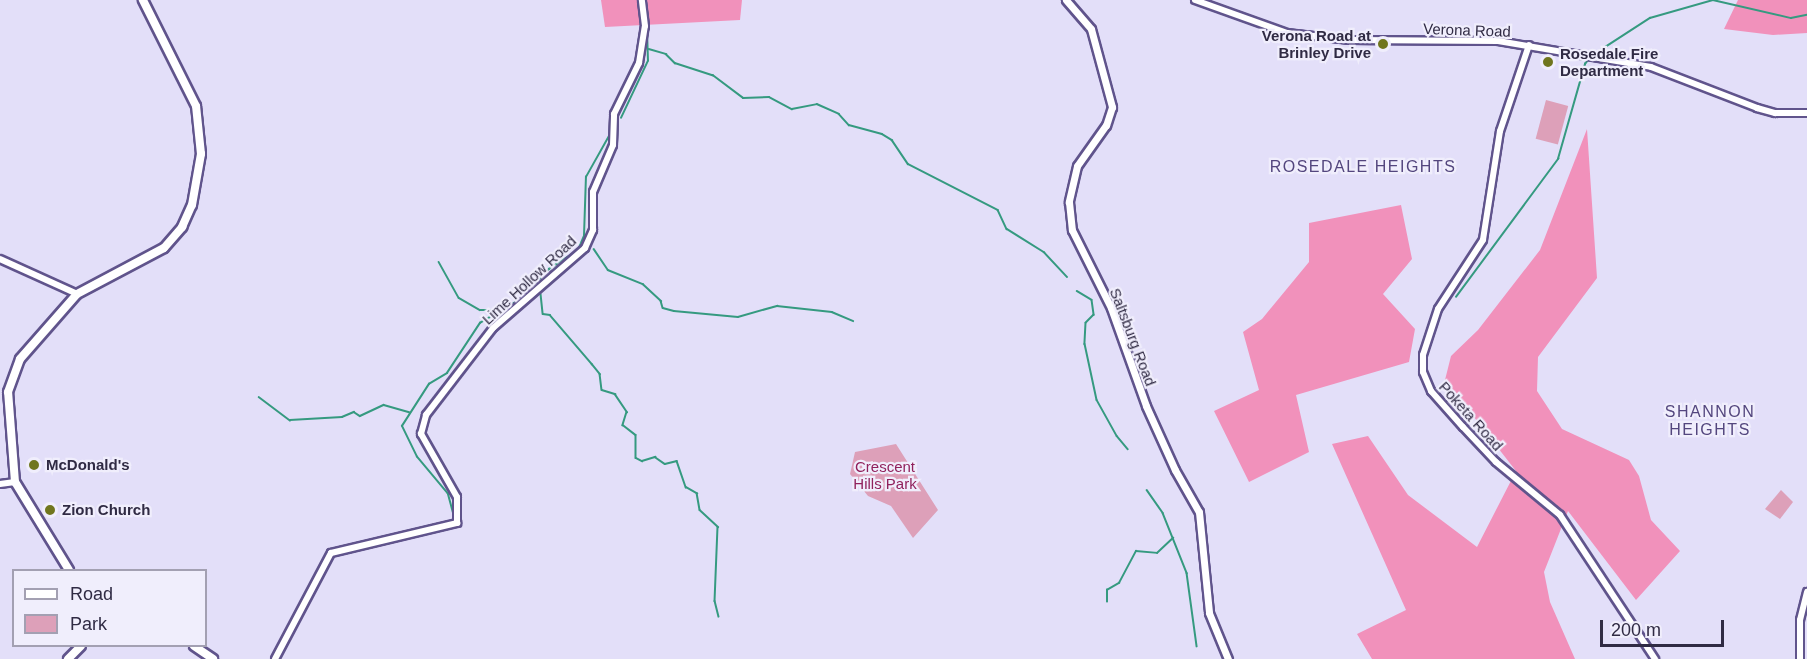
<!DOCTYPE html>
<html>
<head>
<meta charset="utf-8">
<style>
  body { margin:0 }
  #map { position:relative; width:1807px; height:659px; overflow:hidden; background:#e3dff9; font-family:Helvetica,sans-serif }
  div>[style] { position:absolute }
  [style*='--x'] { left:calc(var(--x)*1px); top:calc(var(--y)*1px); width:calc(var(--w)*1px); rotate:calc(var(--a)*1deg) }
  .green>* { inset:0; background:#dda0b9; transform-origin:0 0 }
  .forest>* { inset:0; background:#f191bb }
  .stream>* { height:1.5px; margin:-0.75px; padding:0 0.75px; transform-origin:0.75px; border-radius:0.75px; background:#359a80 }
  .roads { filter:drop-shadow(2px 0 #60548c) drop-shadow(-2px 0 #60548c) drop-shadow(0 2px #60548c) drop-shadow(0 -2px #60548c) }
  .tertiary>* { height:6px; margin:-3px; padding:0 3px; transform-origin:3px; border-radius:3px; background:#fff }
  .secondary>* { height:7px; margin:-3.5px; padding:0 3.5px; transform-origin:3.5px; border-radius:3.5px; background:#fff }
  .primary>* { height:8px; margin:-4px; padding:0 4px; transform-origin:4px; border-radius:4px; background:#fff }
  .dots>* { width:16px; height:16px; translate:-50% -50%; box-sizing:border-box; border:3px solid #f0eefc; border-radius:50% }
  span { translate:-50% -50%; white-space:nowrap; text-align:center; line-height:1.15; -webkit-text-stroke:4.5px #f0eefc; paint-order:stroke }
  .street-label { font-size:15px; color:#302b44 }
  .poi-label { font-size:15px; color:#302b44; font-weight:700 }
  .right { translate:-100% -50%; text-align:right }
  .left { translate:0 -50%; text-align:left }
  .park-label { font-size:15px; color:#90215c }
  .neighbourhood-label { font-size:16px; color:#53467e; letter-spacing:1.5px }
  .legend { position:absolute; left:12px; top:569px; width:195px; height:78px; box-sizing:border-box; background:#f0eefc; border:2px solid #a3a0b2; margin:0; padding:8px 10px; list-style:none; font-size:18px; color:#302b44 }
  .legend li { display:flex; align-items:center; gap:12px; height:30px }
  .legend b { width:30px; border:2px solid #a3a0b2 }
  .scale { position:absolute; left:1600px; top:620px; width:124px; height:27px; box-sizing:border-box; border:3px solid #302b44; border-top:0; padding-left:8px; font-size:18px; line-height:21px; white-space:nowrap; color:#302b44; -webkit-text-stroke:4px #f0eefc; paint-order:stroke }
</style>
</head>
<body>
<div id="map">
  <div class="green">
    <div style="left:1546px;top:100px;width:23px;height:40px;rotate:15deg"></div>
    <div style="clip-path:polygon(896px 444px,938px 510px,913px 538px,891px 506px,868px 496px,850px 474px,855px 452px)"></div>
    <div style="clip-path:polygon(1781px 490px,1793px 502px,1780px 519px,1765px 509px)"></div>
  </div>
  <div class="forest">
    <div style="clip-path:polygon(601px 0,742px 0,740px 20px,605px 27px)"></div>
    <div style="clip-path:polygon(1738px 0,1807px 0,1807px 33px,1773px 35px,1724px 29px)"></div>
    <div style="clip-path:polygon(1587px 129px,1597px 278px,1538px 357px,1537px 391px,1562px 429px,1629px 460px,1639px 476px,1651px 520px,1680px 551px,1636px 600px,1568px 511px,1544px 572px,1550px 602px,1575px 659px,1372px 659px,1357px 634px,1406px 610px,1332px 444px,1368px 436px,1408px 495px,1477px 547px,1516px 471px,1445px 380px,1451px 356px,1478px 330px,1540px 250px)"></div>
    <div style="clip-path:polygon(1401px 205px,1412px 259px,1383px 294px,1415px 329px,1409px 362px,1296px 395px,1309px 452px,1249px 482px,1214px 411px,1259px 390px,1243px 332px,1262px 319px,1309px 262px,1309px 223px)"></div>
  </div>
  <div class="stream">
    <div style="--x:649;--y:49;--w:18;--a:16"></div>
    <div style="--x:666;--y:54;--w:13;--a:45"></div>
    <div style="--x:675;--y:63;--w:40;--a:18"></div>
    <div style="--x:713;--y:75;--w:38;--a:37"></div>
    <div style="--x:743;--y:98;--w:26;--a:-2"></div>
    <div style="--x:769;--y:97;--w:26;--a:28"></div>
    <div style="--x:792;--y:109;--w:25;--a:-11"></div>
    <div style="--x:817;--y:104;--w:24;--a:24"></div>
    <div style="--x:839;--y:114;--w:15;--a:48"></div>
    <div style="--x:849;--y:125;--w:34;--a:15"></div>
    <div style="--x:882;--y:134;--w:12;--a:31"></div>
    <div style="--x:892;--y:140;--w:29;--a:56"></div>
    <div style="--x:908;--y:164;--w:101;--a:27.1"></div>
    <div style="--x:998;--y:210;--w:21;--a:65"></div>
    <div style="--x:1007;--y:229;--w:44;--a:31.9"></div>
    <div style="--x:1044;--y:252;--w:34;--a:47"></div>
    <div style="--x:1593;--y:55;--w:68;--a:-33"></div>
    <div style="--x:1650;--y:18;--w:66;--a:-15.9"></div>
    <div style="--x:1713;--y:0;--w:80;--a:13"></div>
    <div style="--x:1791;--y:18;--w:16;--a:-11"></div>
    <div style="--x:621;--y:118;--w:63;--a:-64.7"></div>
    <div style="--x:648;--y:61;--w:61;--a:-91.9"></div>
    <div style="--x:594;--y:249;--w:25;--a:56"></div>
    <div style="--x:608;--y:270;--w:38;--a:22"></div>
    <div style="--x:643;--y:284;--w:25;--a:43"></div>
    <div style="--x:661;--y:301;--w:7;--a:74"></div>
    <div style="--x:663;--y:308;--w:11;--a:15"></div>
    <div style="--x:674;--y:311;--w:64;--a:5.4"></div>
    <div style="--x:738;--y:317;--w:41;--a:-15.8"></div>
    <div style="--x:777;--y:306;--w:55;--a:6.2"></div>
    <div style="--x:832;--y:312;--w:23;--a:23"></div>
    <div style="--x:439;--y:262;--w:41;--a:60.9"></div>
    <div style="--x:459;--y:298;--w:24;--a:30"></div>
    <div style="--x:480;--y:310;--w:17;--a:0"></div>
    <div style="--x:1077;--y:291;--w:17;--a:31"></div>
    <div style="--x:1092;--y:300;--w:15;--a:82"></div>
    <div style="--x:1094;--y:315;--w:11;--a:135"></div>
    <div style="--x:1086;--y:323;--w:21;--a:93"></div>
    <div style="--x:1085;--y:344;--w:57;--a:77.9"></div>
    <div style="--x:1097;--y:400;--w:41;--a:60.9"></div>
    <div style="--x:1117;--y:436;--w:17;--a:50"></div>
    <div style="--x:541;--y:294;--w:20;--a:84"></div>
    <div style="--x:543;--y:314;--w:7;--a:8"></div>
    <div style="--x:550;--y:315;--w:65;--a:49.4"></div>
    <div style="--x:592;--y:364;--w:13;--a:51"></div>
    <div style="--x:600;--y:374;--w:16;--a:83"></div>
    <div style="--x:602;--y:390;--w:14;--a:17"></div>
    <div style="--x:615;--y:394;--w:22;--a:56"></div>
    <div style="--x:627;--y:412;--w:14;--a:107"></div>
    <div style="--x:623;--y:425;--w:16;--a:38"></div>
    <div style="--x:636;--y:435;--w:23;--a:90"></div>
    <div style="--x:636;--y:458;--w:7;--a:27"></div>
    <div style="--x:642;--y:461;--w:14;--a:-17"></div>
    <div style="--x:655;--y:457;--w:12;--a:35"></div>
    <div style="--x:665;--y:464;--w:12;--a:-14"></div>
    <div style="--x:677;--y:461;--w:28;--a:71"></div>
    <div style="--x:686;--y:487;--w:13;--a:29"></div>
    <div style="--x:697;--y:493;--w:17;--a:80"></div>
    <div style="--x:700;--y:510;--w:25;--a:43"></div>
    <div style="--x:718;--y:527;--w:74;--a:92.3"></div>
    <div style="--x:715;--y:601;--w:16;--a:76"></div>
    <div style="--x:1456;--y:297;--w:172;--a:-53.5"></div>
    <div style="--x:1558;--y:159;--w:99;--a:-74.1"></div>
    <div style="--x:1585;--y:64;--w:8;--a:-50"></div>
    <div style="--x:259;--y:397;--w:39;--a:37"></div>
    <div style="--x:290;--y:420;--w:52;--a:-3.3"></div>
    <div style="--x:342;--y:417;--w:13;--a:-23"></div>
    <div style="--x:354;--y:412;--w:7;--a:34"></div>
    <div style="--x:360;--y:416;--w:26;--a:-25"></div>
    <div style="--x:384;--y:405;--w:26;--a:16"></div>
    <div style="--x:1147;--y:490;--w:28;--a:55"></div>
    <div style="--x:1163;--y:513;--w:65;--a:68.2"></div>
    <div style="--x:1187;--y:573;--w:74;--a:82.2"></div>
    <div style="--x:453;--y:513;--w:20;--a:-105"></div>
    <div style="--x:448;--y:494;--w:48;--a:-130"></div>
    <div style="--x:417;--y:457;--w:34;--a:-116"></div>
    <div style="--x:402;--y:426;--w:50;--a:-57.3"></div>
    <div style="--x:429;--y:384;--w:21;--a:-31"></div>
    <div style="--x:447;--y:373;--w:60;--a:-56.6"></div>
    <div style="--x:480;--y:323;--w:45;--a:-30.5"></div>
    <div style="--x:519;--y:300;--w:43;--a:-45.9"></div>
    <div style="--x:549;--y:269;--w:35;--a:-33"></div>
    <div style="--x:578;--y:250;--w:15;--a:-67"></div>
    <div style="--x:584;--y:236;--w:59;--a:-88.1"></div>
    <div style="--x:586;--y:177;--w:47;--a:-60.7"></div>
    <div style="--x:1107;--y:602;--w:12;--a:-90"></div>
    <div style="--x:1107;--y:590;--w:14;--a:-30"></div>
    <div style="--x:1119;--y:583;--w:36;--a:-62"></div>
    <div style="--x:1136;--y:551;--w:21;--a:5"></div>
    <div style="--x:1157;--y:553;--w:22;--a:-43"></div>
  </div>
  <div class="roads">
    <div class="tertiary">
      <div style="--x:1195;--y:0;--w:98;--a:19.7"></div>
      <div style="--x:1287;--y:33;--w:63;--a:6.3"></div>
      <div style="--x:1350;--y:40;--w:148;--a:0.4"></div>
      <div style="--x:1498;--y:41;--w:155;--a:9.6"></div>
      <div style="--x:1651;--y:67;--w:114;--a:21.1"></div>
      <div style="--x:1757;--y:108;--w:19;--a:16"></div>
      <div style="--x:1775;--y:113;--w:32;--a:0"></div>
      <div style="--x:1529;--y:45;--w:91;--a:108.6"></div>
      <div style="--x:1500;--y:131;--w:110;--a:98.9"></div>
      <div style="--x:1483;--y:240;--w:82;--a:123.1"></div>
      <div style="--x:1438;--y:309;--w:48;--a:108.1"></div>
      <div style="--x:1423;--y:355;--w:17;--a:90"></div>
      <div style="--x:1423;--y:372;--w:21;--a:67"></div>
      <div style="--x:1431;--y:391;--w:48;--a:48.4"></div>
      <div style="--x:1463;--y:427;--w:48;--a:46.7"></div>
      <div style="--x:1496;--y:462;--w:83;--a:39.6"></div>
      <div style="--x:1560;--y:515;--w:173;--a:56.6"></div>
      <div style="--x:0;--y:259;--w:85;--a:24.4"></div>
      <div style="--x:0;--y:484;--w:15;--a:-8"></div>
      <div style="--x:275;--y:659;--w:120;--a:-62.2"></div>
      <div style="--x:331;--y:553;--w:130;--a:-13.4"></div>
      <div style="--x:457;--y:523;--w:26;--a:-90"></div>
      <div style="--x:457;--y:497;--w:73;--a:-119.7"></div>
      <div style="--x:421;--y:434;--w:20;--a:-75"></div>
      <div style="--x:426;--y:415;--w:110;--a:-52.4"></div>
      <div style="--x:493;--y:328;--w:122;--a:-41"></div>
      <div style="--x:585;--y:248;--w:20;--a:-66"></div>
      <div style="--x:593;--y:230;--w:38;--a:-90"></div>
      <div style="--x:593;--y:192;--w:51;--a:-66.9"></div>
      <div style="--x:613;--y:145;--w:31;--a:-88"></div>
      <div style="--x:614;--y:114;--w:57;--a:-63.9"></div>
      <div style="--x:639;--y:63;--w:37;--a:-81"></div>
      <div style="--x:645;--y:26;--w:26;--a:-97"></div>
      <div style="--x:1800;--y:659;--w:39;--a:-90"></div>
      <div style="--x:1800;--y:620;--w:29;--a:-76"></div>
    </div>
    <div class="secondary">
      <div style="--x:1066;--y:0;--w:38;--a:49"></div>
      <div style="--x:1091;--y:29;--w:81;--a:74.9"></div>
      <div style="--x:1112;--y:107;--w:19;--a:108"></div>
      <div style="--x:1106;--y:125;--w:50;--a:125.3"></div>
      <div style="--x:1077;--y:166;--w:37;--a:103"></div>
      <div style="--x:1069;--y:202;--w:28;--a:84"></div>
      <div style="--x:1072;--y:230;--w:87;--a:63.4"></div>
      <div style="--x:1111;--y:308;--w:104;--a:70.3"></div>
      <div style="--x:1146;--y:406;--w:70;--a:65.6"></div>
      <div style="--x:1175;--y:470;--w:48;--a:60.3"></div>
      <div style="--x:1199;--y:512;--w:101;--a:84.3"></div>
      <div style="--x:1209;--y:613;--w:50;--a:67.6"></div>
    </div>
    <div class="primary">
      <div style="--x:69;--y:570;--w:103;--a:-121.5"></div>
      <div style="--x:15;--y:482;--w:90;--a:-94.4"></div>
      <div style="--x:8;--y:392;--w:35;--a:-70"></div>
      <div style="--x:20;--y:359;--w:86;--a:-48.8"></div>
      <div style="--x:77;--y:294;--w:98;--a:-27.9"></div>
      <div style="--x:164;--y:248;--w:28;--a:-49"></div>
      <div style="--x:182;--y:227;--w:24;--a:-66"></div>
      <div style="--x:192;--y:205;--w:52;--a:-80"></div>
      <div style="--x:201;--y:154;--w:48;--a:-95.9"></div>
      <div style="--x:196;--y:106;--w:119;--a:-116.6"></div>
      <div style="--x:194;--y:646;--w:23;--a:34"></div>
      <div style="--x:68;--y:659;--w:18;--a:-45"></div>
    </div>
  </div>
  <div class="dots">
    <div style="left:1383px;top:44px;background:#70761e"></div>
    <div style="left:1548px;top:62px;background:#70761e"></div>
    <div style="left:34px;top:465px;background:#70761e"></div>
    <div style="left:50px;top:510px;background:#70761e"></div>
  </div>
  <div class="street-label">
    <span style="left:1467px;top:30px;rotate:2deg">Verona Road</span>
    <span style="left:529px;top:280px;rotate:-43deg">Lime Hollow Road</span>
    <span style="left:1133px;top:337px;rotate:69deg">Saltsburg Road</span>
    <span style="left:1471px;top:416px;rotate:48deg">Poketa Road</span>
  </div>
  <div class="poi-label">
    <span class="right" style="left:1371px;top:44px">Verona Road at<br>Brinley Drive</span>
    <span class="left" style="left:1560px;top:62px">Rosedale Fire<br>Department</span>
    <span class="left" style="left:46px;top:465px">McDonald's</span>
    <span class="left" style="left:62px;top:510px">Zion Church</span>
  </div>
  <div class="park-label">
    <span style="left:885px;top:475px">Crescent<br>Hills Park</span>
  </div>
  <div class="neighbourhood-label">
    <span style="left:1363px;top:167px">ROSEDALE HEIGHTS</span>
    <span style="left:1710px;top:421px">SHANNON<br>HEIGHTS</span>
  </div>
  <ul class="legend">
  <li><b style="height:8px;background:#fff"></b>Road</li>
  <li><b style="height:16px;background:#dda0b9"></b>Park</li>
  </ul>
  <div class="scale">200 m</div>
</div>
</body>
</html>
